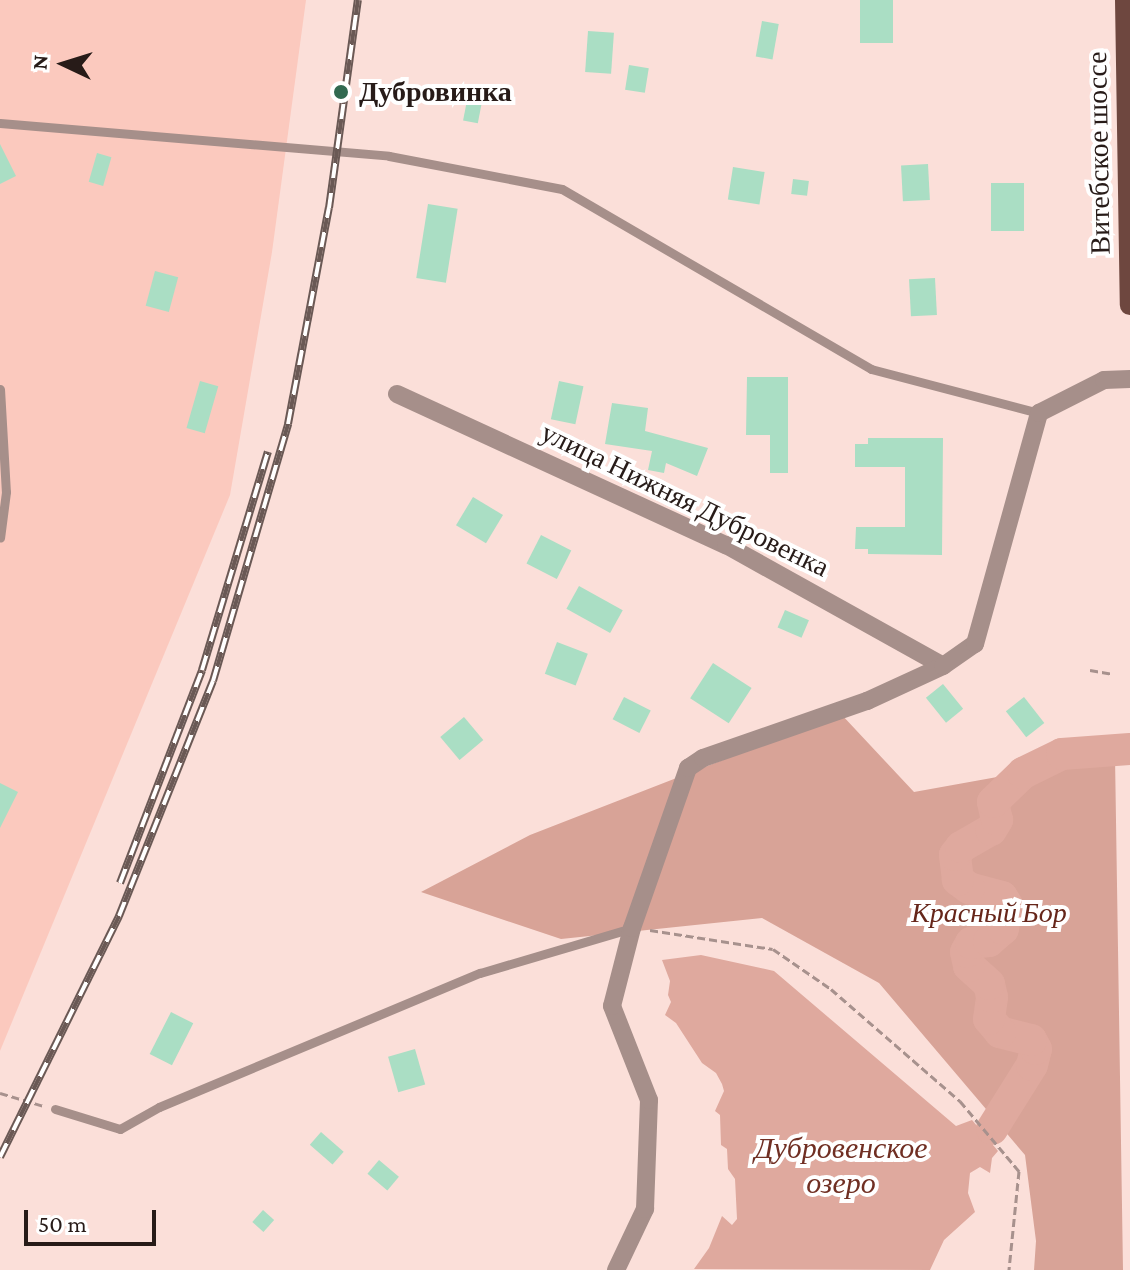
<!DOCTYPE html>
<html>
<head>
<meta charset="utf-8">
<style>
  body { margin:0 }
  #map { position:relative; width:1130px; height:1270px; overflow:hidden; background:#fbdfd9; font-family:"Crimson Pro",serif }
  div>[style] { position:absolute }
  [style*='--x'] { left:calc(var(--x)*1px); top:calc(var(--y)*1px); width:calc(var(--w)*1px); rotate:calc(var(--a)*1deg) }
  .green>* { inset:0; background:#fbc9be }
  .forest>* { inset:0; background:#d8a397 }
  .water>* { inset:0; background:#dfa99e }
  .river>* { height:32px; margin:-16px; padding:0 16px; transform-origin:16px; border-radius:16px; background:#dfa99e }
  .building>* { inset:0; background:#aadec4; transform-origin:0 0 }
  .path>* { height:3px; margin-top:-1.5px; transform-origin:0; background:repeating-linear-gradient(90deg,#a7918d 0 8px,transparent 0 12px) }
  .service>* { height:9px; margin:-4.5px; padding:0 4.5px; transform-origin:4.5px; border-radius:4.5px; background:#a68f8a }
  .minor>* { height:18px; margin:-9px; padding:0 9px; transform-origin:9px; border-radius:9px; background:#a68f8a }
  .primary>* { height:20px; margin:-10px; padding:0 10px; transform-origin:10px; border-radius:10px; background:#6e473f }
  .rail>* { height:8px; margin-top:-4px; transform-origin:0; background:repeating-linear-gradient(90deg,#fff 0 15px,#6a5955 0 30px); box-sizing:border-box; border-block:2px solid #6a5955 }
  .dots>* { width:22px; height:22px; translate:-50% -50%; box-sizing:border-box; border:4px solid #fff; border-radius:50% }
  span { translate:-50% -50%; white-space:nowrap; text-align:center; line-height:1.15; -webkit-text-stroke:8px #fff; paint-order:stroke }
  .poi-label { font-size:28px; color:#271b18; font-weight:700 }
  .left { translate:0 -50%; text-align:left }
  .street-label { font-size:28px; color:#271b18 }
  .park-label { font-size:28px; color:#66261a; font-style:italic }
  .water-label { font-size:30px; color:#702f23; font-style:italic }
  .north { position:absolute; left:24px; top:24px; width:80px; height:80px; -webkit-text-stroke:6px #fff; paint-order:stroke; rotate:274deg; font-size:22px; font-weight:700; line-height:32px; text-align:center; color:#271b18 }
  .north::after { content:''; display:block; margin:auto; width:28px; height:36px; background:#271b18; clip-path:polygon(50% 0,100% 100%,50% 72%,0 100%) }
  .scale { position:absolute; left:24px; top:1210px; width:132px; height:36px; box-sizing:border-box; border:4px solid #271b18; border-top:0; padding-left:10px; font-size:24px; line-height:28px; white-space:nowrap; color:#271b18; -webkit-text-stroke:6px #fff; paint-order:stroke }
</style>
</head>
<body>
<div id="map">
  <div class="green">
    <div style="clip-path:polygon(0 0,306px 0,272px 252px,230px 495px,0 1051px)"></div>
  </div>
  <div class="forest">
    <div style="clip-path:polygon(841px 714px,914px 792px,1115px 756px,1123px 1270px,1034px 1270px,1036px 1241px,1025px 1155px,879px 983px,762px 918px,561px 939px,421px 892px,530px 835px)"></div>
  </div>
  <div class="water">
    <div style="clip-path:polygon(701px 955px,774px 971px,956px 1126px,972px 1120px,998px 1151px,992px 1158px,990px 1173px,980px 1167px,970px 1173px,968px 1193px,975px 1212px,944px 1240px,930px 1270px,694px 1269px,709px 1248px,722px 1216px,732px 1225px,737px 1219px,735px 1179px,728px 1169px,727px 1149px,721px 1145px,720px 1115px,715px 1111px,724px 1091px,722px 1084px,716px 1073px,702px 1063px,676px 1023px,665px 1015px,671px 1002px,668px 995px,670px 981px,662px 960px)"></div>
  </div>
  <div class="river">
    <div style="--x:992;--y:1129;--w:75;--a:-58"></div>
    <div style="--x:1032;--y:1065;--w:16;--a:-76"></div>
    <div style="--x:1036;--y:1049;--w:10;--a:-119"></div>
    <div style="--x:1031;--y:1040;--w:32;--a:-166"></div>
    <div style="--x:1000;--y:1032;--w:17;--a:-130"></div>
    <div style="--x:989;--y:1019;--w:22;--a:-82"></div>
    <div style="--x:992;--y:997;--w:13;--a:-103"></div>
    <div style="--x:989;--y:984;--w:27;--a:-138"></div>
    <div style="--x:969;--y:966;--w:14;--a:-102"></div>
    <div style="--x:966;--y:952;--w:10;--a:-61"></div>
    <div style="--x:971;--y:943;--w:18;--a:-6"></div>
    <div style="--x:989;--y:941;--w:18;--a:-41"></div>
    <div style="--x:1003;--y:929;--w:24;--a:-81"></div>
    <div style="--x:1007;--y:905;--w:9;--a:-122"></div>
    <div style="--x:1002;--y:897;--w:34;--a:-165"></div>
    <div style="--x:969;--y:888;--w:14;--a:-144"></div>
    <div style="--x:958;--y:880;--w:25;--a:-97"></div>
    <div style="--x:955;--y:855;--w:10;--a:-53"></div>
    <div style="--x:961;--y:847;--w:34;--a:-30"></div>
    <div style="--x:991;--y:830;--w:12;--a:-59"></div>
    <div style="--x:997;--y:820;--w:18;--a:-103"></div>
    <div style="--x:993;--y:802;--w:42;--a:-44"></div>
    <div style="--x:1023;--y:773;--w:43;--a:-26"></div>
    <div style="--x:1062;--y:754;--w:68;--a:-4.2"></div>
  </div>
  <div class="building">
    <div style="left:860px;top:0;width:33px;height:43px"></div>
    <div style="left:762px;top:21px;width:17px;height:36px;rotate:10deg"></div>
    <div style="left:588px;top:31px;width:26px;height:41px;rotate:4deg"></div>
    <div style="left:629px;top:65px;width:20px;height:25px;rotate:9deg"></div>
    <div style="left:469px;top:90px;width:15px;height:31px;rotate:11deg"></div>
    <div style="clip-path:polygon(0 144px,16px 176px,0 184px)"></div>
    <div style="left:97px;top:153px;width:15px;height:30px;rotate:16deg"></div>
    <div style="left:928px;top:164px;width:36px;height:27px;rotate:87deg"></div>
    <div style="left:733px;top:167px;width:32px;height:33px;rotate:9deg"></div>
    <div style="left:793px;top:179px;width:16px;height:15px;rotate:7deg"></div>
    <div style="left:991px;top:183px;width:33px;height:48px"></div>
    <div style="left:428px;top:204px;width:30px;height:75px;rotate:9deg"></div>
    <div style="left:155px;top:271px;width:24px;height:36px;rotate:15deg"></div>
    <div style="left:935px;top:278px;width:37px;height:26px;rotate:87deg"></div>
    <div style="clip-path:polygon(747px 377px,788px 377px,788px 473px,770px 473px,770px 435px,746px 435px)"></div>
    <div style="left:200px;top:381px;width:19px;height:49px;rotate:16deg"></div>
    <div style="left:559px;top:381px;width:25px;height:39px;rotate:12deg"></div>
    <div style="clip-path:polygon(612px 403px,648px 408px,645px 431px,708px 448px,697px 476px,666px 463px,664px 473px,648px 470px,652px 451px,605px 444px)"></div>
    <div style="clip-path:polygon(868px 438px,943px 438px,942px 555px,868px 554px,868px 549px,855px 549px,856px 527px,905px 527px,905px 467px,855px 467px,855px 444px,868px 444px)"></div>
    <div style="left:473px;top:497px;width:35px;height:33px;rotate:31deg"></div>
    <div style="left:541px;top:535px;width:34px;height:32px;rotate:27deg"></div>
    <div style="left:579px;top:586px;width:50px;height:26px;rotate:29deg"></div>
    <div style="left:785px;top:610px;width:26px;height:19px;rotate:23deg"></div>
    <div style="left:557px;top:642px;width:33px;height:34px;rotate:21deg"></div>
    <div style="left:713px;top:663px;width:46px;height:42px;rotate:33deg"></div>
    <div style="left:943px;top:684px;width:32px;height:22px;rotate:51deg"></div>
    <div style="left:624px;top:697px;width:30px;height:25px;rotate:27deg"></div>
    <div style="left:1024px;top:697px;width:33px;height:23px;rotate:52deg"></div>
    <div style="left:464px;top:717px;width:30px;height:31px;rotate:50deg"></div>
    <div style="clip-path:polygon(0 783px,18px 792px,0 828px)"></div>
    <div style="left:171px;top:1012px;width:25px;height:47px;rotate:27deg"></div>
    <div style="left:415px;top:1049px;width:37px;height:28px;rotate:74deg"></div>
    <div style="left:321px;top:1132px;width:30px;height:17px;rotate:41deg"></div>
    <div style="left:379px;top:1160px;width:26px;height:18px;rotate:40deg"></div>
    <div style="left:263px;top:1210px;width:15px;height:16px;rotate:42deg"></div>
  </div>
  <div class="path">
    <div style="--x:1090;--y:670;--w:22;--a:10"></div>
    <div style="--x:650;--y:930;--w:124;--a:8.8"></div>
    <div style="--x:773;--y:949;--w:70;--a:34.6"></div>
    <div style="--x:831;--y:989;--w:171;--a:41"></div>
    <div style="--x:960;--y:1101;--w:92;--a:49.9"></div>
    <div style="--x:1019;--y:1171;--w:100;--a:95.8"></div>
    <div style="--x:0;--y:1093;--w:46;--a:16.5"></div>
  </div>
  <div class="service">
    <div style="--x:0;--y:123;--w:390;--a:4.8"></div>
    <div style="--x:389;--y:156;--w:176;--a:10.8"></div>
    <div style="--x:562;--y:189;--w:358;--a:30.2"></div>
    <div style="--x:871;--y:369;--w:174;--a:14.7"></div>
    <div style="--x:0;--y:389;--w:103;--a:86.7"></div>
    <div style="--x:6;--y:492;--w:46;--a:97.4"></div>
    <div style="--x:55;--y:1109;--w:68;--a:17.1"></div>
    <div style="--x:120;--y:1129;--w:45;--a:-29.4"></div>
    <div style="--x:159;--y:1107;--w:348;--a:-22.7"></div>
    <div style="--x:480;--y:973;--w:159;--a:-16.5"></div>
  </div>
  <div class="minor">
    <div style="--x:397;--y:394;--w:362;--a:24.7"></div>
    <div style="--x:726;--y:545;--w:248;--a:29.1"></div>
    <div style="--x:616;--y:1270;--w:68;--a:-64.6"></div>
    <div style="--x:645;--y:1209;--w:109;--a:-87.9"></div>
    <div style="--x:649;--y:1100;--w:101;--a:-111.5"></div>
    <div style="--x:612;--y:1006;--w:81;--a:-75.6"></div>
    <div style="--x:632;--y:928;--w:170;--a:-70.7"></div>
    <div style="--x:688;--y:768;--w:18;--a:-34"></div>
    <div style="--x:703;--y:758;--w:174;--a:-19.2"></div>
    <div style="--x:867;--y:701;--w:84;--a:-24.7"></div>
    <div style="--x:943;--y:666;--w:39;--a:-35"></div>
    <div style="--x:975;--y:644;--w:240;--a:-74.5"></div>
    <div style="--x:1039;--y:413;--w:73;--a:-26.9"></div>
    <div style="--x:1104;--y:380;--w:26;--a:-2"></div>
  </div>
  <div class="primary">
    <div style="--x:1125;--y:0;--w:305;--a:89.1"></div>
  </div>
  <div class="rail">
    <div style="--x:120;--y:883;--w:228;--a:-68.9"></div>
    <div style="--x:202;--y:670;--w:228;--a:-73.2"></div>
    <div style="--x:0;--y:1157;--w:269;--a:-63.7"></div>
    <div style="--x:119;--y:916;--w:253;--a:-68.2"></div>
    <div style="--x:213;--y:681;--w:268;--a:-73.7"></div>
    <div style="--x:288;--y:424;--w:220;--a:-79.3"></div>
    <div style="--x:329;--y:208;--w:210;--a:-82.1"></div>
  </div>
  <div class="dots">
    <div style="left:341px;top:92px;background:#316950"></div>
  </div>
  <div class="poi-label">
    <span class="left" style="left:359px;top:92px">Дубровинка</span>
  </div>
  <div class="street-label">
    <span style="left:1099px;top:153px;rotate:-91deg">Витебское шоссе</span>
    <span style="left:685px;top:500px;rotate:26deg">улица Нижняя Дубровенка</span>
  </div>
  <div class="park-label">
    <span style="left:989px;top:913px">Красный Бор</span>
  </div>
  <div class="water-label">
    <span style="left:841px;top:1165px">Дубровенское<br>озеро</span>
  </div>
  <div class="north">N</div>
  <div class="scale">50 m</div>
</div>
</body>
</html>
